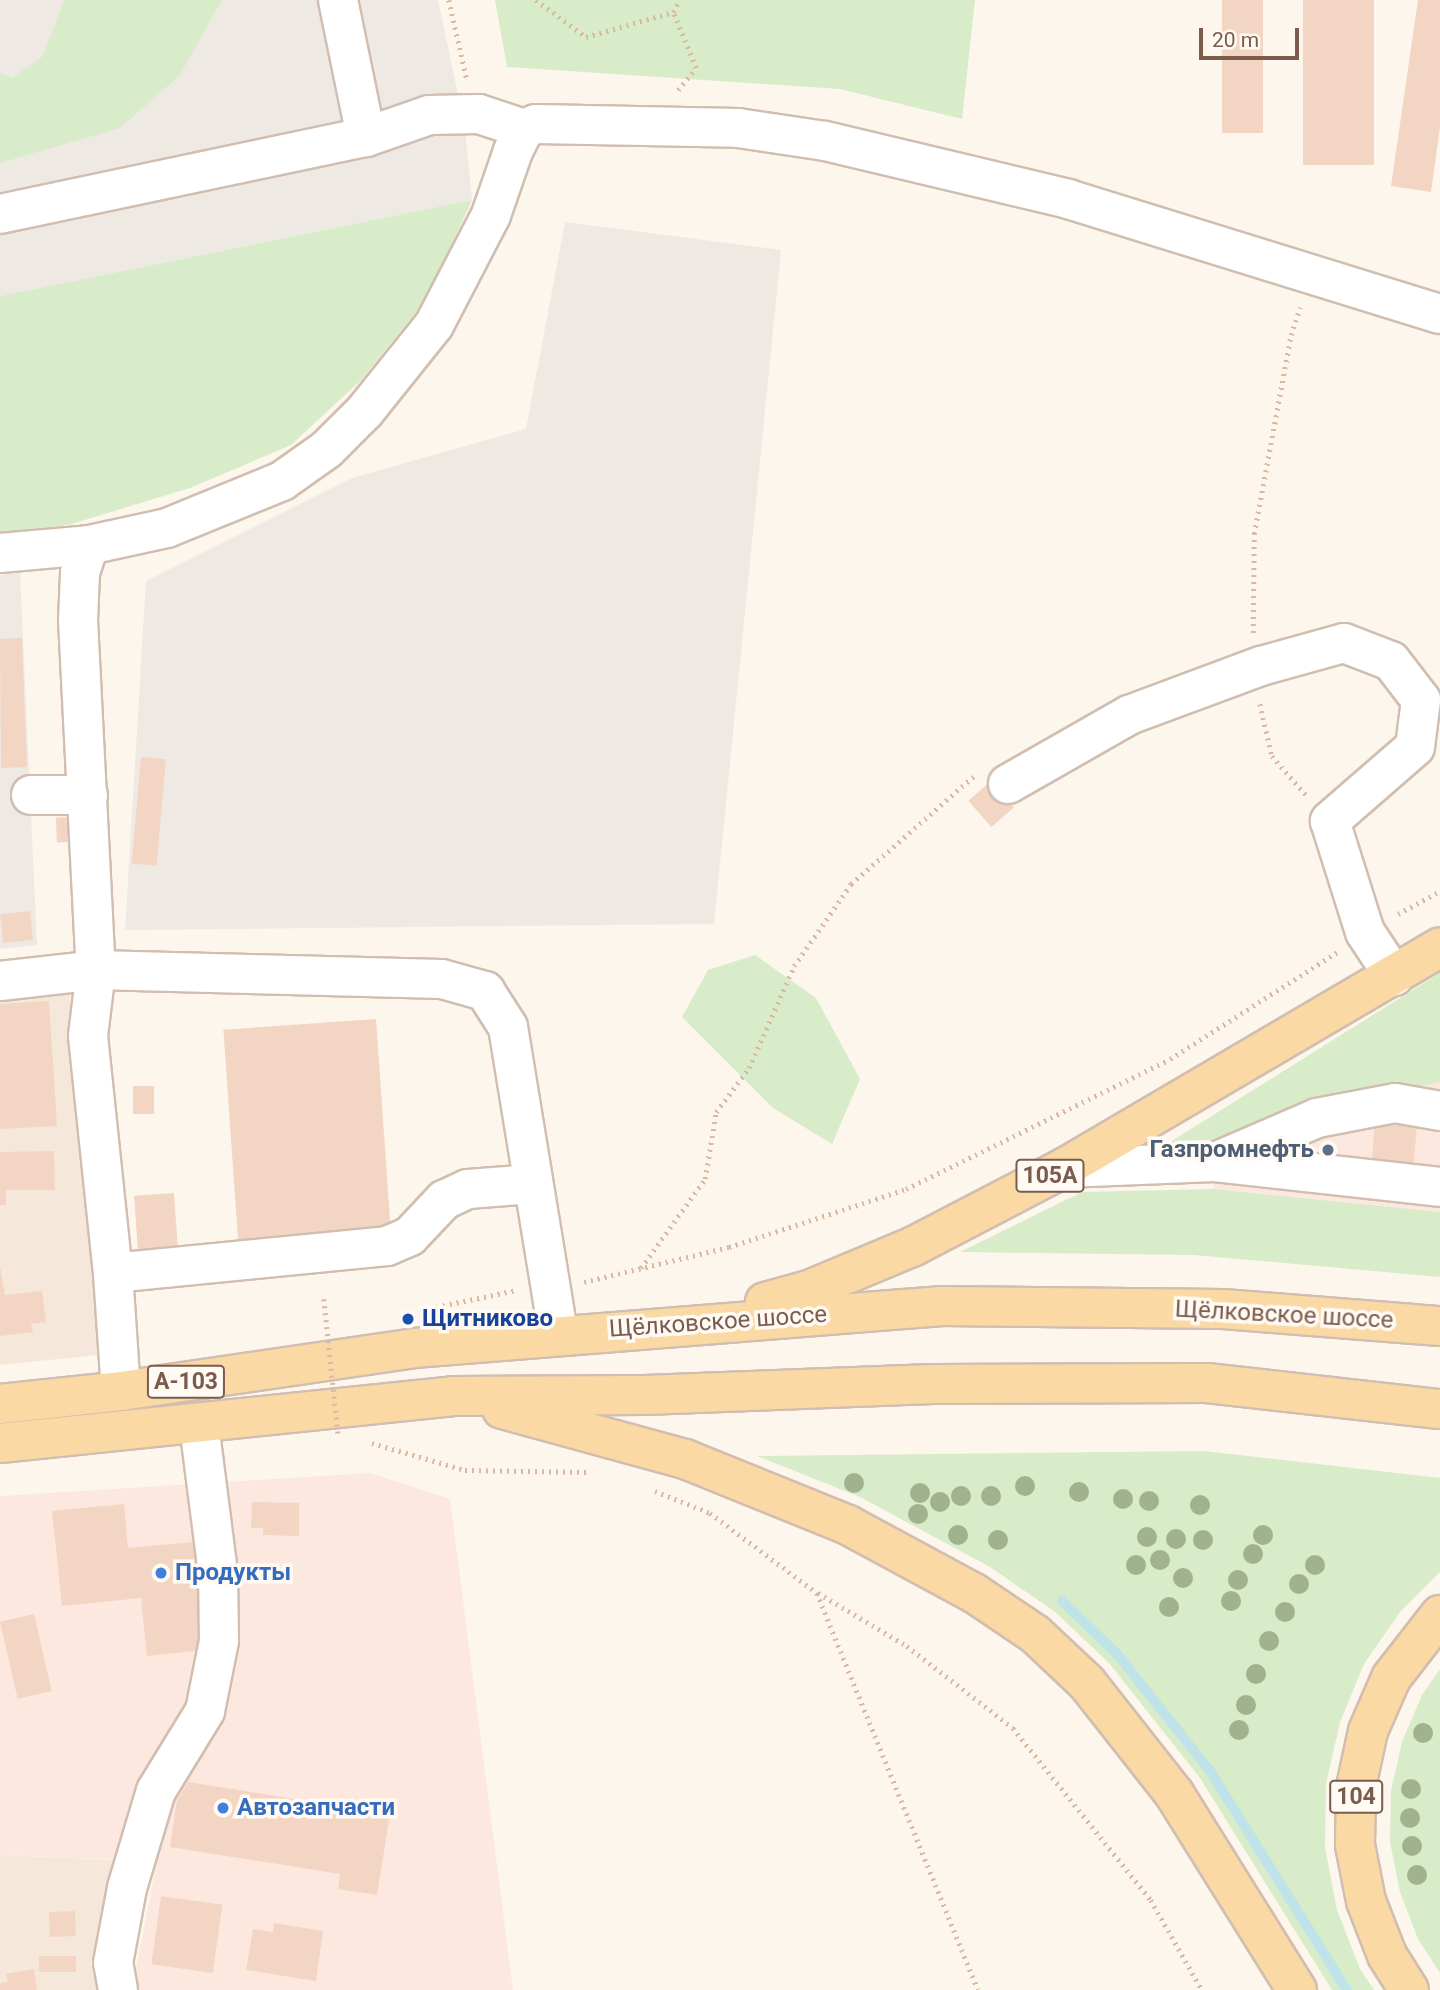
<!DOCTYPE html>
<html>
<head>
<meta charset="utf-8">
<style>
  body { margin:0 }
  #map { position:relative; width:1440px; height:1990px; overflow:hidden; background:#fdf6ec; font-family:Roboto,sans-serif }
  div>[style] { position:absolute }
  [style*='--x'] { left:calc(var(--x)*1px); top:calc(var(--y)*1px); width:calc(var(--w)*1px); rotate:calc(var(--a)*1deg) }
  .residential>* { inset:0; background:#f5e8da }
  .commercial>* { inset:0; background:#fde8e0 }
  .industrial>* { inset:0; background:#efe9e4 }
  .green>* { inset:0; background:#d8ecc9 }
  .stream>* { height:10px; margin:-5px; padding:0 5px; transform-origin:5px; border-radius:5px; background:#bfe3e8 }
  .building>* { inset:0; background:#f3d5c3; transform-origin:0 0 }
  .path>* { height:4.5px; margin-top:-2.25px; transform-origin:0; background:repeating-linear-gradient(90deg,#d9b8a5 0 2px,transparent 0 7px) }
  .roads { filter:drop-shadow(2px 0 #d1beb0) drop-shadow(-2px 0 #d1beb0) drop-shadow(0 2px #d1beb0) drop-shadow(0 -2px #d1beb0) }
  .minor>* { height:38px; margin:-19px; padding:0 19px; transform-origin:19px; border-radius:19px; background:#fff }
  .major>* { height:38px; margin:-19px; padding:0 19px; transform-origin:19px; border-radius:19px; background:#fbd9a5 }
  .path-bridge>* { height:4.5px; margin-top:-2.25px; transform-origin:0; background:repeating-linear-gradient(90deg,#d9b8a5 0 2px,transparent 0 7px) }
  .trees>* { width:20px; height:20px; margin:-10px; border-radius:50%; background:#a0b28e }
  .dots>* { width:19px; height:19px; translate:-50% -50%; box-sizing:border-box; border:4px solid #fffaf3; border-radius:50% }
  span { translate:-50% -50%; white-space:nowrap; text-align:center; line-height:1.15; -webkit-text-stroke:7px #fffaf3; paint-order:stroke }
  .shield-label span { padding:2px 5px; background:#fffaf3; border:2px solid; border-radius:5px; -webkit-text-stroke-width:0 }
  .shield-label { font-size:23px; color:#7a5c4d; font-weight:700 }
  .service-label { font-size:24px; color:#4e5e75; font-weight:700 }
  .right { translate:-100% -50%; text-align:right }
  .street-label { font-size:24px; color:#7a5c4d }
  .transit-label { font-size:24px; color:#164399; font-weight:700 }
  .left { translate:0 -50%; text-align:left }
  .shop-label { font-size:24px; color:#366cbe; font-weight:700 }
  .scale { position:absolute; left:1199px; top:28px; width:100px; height:32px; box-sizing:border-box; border:4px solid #7a5c4d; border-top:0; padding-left:9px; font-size:21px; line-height:24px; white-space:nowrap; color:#7a5c4d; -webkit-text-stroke:5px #fffaf3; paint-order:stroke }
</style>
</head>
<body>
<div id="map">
  <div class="residential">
    <div style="clip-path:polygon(69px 990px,108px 1354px,0 1365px,0 998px)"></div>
    <div style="clip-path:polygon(0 1855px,118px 1860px,91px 1963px,97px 1990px,0 1990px)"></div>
  </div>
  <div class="commercial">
    <div style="clip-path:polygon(1440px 1082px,1440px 1212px,1213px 1189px,1216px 1139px,1327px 1107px)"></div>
    <div style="clip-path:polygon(370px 1473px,450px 1499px,513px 1990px,137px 1990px,134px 1979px,157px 1861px,0 1855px,0 1496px)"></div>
  </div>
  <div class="industrial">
    <div style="clip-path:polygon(0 0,438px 0,465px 128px,472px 200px,0 296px)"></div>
    <div style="clip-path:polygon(565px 222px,781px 250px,714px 924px,125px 930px,146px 581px,352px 478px,526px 429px)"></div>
    <div style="clip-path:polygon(20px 573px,37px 945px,0 949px,0 575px)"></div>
  </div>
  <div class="green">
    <div style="clip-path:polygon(64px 0,222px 0,180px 75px,120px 128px,0 163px,0 73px,12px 78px,43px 56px)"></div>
    <div style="clip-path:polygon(495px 0,975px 0,962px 119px,840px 89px,507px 67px)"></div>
    <div style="clip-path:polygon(472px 200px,427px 298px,361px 380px,291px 445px,190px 488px,68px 525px,0 533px,0 296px)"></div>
    <div style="clip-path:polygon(755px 955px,816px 998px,860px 1079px,832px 1144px,773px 1108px,682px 1017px,708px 970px)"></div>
    <div style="clip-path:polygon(1440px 973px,1440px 1082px,1327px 1107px,1216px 1139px,1162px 1147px)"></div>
    <div style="clip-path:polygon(1213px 1189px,1440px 1212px,1440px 1277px,1194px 1255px,960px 1252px,1082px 1192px)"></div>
    <div style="clip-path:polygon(1204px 1451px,1440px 1478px,1440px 1572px,1400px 1612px,1364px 1664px,1340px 1722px,1326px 1784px,1325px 1847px,1337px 1910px,1360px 1969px,1374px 1990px,1332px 1990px,1200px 1778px,1109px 1663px,1054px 1611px,990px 1567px,860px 1497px,757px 1456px)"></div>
    <div style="clip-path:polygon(1440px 1669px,1440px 1973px,1418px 1939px,1400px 1892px,1390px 1842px,1391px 1791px,1402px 1742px,1422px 1695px)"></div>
  </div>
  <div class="stream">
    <div style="--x:1062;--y:1601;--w:78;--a:44"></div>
    <div style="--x:1118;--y:1655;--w:148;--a:51.6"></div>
    <div style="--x:1210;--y:1771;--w:258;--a:58"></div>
  </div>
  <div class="building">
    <div style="left:1222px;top:0;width:41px;height:133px"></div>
    <div style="left:1303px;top:0;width:71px;height:165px"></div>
    <div style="clip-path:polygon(1418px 0,1440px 0,1440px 127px,1431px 192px,1391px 186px)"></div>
    <div style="clip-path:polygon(22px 638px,27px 767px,1px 768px,0 639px)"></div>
    <div style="left:141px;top:757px;width:25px;height:107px;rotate:5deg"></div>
    <div style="left:991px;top:781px;width:35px;height:30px;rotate:49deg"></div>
    <div style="left:69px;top:817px;width:25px;height:13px;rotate:88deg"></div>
    <div style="left:30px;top:911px;width:29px;height:30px;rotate:84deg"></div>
    <div style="clip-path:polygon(49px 1001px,57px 1126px,0 1129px,0 1004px)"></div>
    <div style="left:376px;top:1019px;width:211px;height:153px;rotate:86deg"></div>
    <div style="left:154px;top:1086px;width:28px;height:21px;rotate:90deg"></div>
    <div style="left:1376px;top:1112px;width:42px;height:47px;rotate:5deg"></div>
    <div style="clip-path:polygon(54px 1151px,55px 1190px,6px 1190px,6px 1205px,0 1205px,0 1152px)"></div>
    <div style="left:174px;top:1193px;width:68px;height:40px;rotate:86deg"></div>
    <div style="clip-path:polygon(0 1266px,5px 1295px,42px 1291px,46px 1322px,31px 1324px,33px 1332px,0 1336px)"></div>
    <div style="clip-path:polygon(252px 1502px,299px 1503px,299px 1536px,263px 1535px,263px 1528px,251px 1528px)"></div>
    <div style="clip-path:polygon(124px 1504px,128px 1548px,193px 1542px,204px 1650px,147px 1656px,141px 1598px,62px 1606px,52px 1511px)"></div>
    <div style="left:34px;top:1614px;width:79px;height:35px;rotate:77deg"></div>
    <div style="clip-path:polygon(188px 1782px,390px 1814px,377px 1895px,338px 1889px,340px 1874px,170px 1847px,177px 1800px)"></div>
    <div style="left:161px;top:1896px;width:62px;height:69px;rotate:8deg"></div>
    <div style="left:75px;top:1911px;width:25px;height:26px;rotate:88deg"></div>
    <div style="clip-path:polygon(274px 1923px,323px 1931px,316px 1981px,246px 1970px,253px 1929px,273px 1932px)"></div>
    <div style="left:76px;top:1956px;width:16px;height:37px;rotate:90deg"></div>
    <div style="clip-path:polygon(34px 1969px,37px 1990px,0 1990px,0 1983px,8px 1982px,6px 1974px)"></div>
  </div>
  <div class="path">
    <div style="--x:449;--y:0;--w:82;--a:77.3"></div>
    <div style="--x:536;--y:0;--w:62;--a:36.5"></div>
    <div style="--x:586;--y:37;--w:91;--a:-16"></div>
    <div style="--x:678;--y:90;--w:28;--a:-51"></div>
    <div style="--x:696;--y:68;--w:61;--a:-112.3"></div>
    <div style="--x:673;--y:12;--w:14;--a:-60"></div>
    <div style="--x:1253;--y:633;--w:99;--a:-89.4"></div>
    <div style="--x:1254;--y:534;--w:202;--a:-79.5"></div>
    <div style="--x:1291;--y:335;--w:29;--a:-72"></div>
    <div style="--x:1260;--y:704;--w:53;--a:77"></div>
    <div style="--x:1272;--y:756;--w:53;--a:48.8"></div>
    <div style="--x:1398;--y:914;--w:48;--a:-28.7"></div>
    <div style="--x:641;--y:1268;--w:110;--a:-54.3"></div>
    <div style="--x:705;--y:1179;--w:68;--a:-80.7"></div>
    <div style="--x:716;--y:1112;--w:55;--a:-53.1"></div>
    <div style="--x:749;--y:1068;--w:111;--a:-66.2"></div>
    <div style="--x:794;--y:966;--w:100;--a:-55.2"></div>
    <div style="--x:851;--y:884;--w:164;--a:-41.3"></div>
    <div style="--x:584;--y:1282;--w:149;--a:-13.6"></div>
    <div style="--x:729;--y:1247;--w:186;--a:-18.1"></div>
    <div style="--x:906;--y:1189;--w:294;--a:-26.2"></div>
    <div style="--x:1170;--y:1059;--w:198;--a:-32.6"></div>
    <div style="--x:436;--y:1307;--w:83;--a:-11.9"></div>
    <div style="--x:372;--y:1443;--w:97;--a:16.2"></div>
    <div style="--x:465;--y:1470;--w:122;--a:0.9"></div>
    <div style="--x:655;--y:1491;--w:59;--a:21.8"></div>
    <div style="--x:710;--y:1513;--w:134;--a:36.8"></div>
    <div style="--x:817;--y:1593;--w:428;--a:67.9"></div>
    <div style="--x:818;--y:1593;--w:104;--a:30.8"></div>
    <div style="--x:907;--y:1646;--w:134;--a:37.7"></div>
    <div style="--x:1013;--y:1728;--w:221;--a:51.3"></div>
    <div style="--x:1151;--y:1900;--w:103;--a:60.5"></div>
  </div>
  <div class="roads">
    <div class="minor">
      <div style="--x:338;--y:0;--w:140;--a:78.4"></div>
      <div style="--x:0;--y:214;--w:374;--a:-11.9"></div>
      <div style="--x:366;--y:137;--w:67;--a:-19.2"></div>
      <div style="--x:429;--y:115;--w:50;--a:-1.1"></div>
      <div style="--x:479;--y:114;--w:47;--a:18.4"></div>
      <div style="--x:89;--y:545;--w:29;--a:108"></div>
      <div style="--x:80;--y:573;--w:47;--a:92.4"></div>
      <div style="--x:78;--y:620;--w:350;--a:87.1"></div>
      <div style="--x:96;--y:970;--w:66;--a:96.9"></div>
      <div style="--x:88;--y:1036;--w:238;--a:84"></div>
      <div style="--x:0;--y:553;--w:89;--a:-5.1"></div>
      <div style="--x:89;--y:545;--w:80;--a:-12.3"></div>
      <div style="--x:167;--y:528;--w:124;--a:-22.2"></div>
      <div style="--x:282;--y:481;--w:55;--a:-35.4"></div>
      <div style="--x:327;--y:449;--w:54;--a:-45"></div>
      <div style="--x:365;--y:411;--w:110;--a:-51.3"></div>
      <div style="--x:434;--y:325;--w:124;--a:-62.6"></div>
      <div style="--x:491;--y:215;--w:68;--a:-71"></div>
      <div style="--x:513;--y:151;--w:25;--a:-63"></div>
      <div style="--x:524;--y:129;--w:13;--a:-23"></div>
      <div style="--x:536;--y:124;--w:202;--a:1.1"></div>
      <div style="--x:738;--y:128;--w:88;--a:8.5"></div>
      <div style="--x:825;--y:141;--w:250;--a:13.4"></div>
      <div style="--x:1068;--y:199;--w:389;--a:17.2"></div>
      <div style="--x:1008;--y:784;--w:139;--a:-29.7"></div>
      <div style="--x:1129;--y:715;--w:141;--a:-20.4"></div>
      <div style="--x:1261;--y:666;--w:86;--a:-15.5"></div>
      <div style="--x:1344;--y:643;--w:50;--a:21"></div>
      <div style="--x:1391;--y:661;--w:49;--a:52.4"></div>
      <div style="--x:1421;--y:700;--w:47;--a:97.3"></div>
      <div style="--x:1415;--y:747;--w:113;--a:139"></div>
      <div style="--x:1330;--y:821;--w:116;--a:72.5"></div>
      <div style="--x:1365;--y:932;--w:53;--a:56.6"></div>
      <div style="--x:31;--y:795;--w:57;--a:0"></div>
      <div style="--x:0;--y:981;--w:97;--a:-6.5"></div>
      <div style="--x:96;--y:970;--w:346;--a:1.5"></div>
      <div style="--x:442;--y:979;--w:45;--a:15.6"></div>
      <div style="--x:485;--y:991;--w:43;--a:57.4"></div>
      <div style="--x:508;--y:1027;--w:311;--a:80.7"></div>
      <div style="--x:1220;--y:1160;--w:106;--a:-23.4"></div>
      <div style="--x:1317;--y:1118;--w:79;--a:-10.9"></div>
      <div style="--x:1395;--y:1103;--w:46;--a:10.1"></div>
      <div style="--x:1064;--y:1168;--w:151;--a:-2.3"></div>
      <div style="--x:1215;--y:1162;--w:226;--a:6.3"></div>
      <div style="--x:121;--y:1391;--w:118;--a:-93.9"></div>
      <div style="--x:113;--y:1273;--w:275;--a:-5.6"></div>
      <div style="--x:387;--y:1246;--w:25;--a:-23"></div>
      <div style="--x:410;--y:1236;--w:50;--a:-46.6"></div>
      <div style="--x:444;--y:1200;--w:26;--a:-25"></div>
      <div style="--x:468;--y:1189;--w:65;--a:-4.4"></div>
      <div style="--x:118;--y:1990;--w:27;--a:-100"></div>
      <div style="--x:113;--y:1963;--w:76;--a:-79.4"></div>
      <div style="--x:127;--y:1888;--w:101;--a:-73.4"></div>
      <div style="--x:156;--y:1791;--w:94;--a:-58.5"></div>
      <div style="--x:205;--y:1711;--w:71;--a:-78.7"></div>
      <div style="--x:219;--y:1641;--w:68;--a:-90.8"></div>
      <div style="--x:218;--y:1573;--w:150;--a:-97.3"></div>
    </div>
    <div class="major">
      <div style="--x:765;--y:1302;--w:46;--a:-15.3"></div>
      <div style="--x:809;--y:1290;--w:112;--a:-22.7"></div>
      <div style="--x:912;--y:1247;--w:171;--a:-27.5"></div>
      <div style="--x:1064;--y:1168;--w:436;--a:-30.4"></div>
      <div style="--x:0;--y:1404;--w:122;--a:-6.1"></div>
      <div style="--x:121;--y:1391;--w:296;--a:-8.3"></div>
      <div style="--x:414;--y:1348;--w:530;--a:-4.55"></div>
      <div style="--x:942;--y:1306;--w:281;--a:0.6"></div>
      <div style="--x:1223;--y:1309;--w:218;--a:4.5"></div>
      <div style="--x:502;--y:1409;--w:190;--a:15.3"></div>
      <div style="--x:685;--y:1459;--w:176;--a:22"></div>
      <div style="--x:848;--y:1525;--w:143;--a:28.4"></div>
      <div style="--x:974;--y:1593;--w:73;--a:33.9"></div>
      <div style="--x:1035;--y:1634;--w:71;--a:43.3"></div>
      <div style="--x:1087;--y:1683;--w:142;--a:51.8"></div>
      <div style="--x:1175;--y:1795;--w:230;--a:58"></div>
      <div style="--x:0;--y:1443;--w:454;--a:-5.9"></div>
      <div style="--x:452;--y:1396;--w:193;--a:-0.3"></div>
      <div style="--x:645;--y:1395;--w:288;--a:-2.2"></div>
      <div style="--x:933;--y:1384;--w:274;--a:-0.2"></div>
      <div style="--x:1207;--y:1383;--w:234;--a:6.4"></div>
      <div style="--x:1409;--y:1990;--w:41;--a:-122.2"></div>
      <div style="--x:1387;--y:1955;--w:58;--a:-111.3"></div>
      <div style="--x:1366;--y:1901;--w:57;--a:-101.1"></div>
      <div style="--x:1355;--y:1845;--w:58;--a:-89"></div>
      <div style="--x:1356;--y:1787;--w:57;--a:-77.9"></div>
      <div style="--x:1368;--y:1731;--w:58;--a:-66.5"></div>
      <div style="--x:1391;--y:1678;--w:80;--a:-52.1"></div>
    </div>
  </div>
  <div class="path-bridge">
    <div style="--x:324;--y:1299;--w:135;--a:84"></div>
  </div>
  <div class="trees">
    <div style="left:854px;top:1483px"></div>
    <div style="left:1025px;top:1486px"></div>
    <div style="left:1079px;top:1492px"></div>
    <div style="left:920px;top:1493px"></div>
    <div style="left:961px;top:1496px"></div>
    <div style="left:991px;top:1496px"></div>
    <div style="left:1123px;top:1499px"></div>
    <div style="left:1149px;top:1501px"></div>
    <div style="left:940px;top:1502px"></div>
    <div style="left:1200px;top:1505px"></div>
    <div style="left:918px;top:1514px"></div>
    <div style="left:958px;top:1535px"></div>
    <div style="left:1263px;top:1535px"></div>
    <div style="left:1147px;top:1537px"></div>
    <div style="left:1176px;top:1539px"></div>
    <div style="left:998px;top:1540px"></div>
    <div style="left:1203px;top:1540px"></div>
    <div style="left:1253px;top:1554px"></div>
    <div style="left:1160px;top:1560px"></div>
    <div style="left:1136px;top:1565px"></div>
    <div style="left:1315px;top:1565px"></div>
    <div style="left:1183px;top:1578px"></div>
    <div style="left:1238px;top:1580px"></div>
    <div style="left:1299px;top:1584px"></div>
    <div style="left:1231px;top:1601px"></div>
    <div style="left:1169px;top:1607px"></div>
    <div style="left:1285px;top:1612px"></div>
    <div style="left:1269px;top:1641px"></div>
    <div style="left:1256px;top:1674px"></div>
    <div style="left:1246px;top:1705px"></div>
    <div style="left:1239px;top:1730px"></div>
    <div style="left:1423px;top:1733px"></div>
    <div style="left:1411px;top:1789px"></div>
    <div style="left:1410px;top:1818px"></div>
    <div style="left:1412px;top:1846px"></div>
    <div style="left:1417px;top:1875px"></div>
  </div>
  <div class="dots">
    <div style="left:1328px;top:1150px;background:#5c6f8a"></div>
    <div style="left:408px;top:1319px;background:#1a4fb4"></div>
    <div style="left:161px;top:1573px;background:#3f7fe0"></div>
    <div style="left:223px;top:1808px;background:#3f7fe0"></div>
  </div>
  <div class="shield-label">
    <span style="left:1050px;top:1176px">105A</span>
    <span style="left:186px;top:1382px">А-103</span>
    <span style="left:1356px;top:1797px">104</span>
  </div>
  <div class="service-label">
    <span class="right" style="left:1314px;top:1150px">Газпромнефть</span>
  </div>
  <div class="street-label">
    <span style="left:1284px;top:1315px;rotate:3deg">Щёлковское шоссе</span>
    <span style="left:718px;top:1322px;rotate:-4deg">Щёлковское шоссе</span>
  </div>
  <div class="transit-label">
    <span class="left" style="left:422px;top:1319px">Щитниково</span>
  </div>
  <div class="shop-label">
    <span class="left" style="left:175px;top:1573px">Продукты</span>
    <span class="left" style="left:237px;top:1808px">Автозапчасти</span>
  </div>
  <div class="scale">20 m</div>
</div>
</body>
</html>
